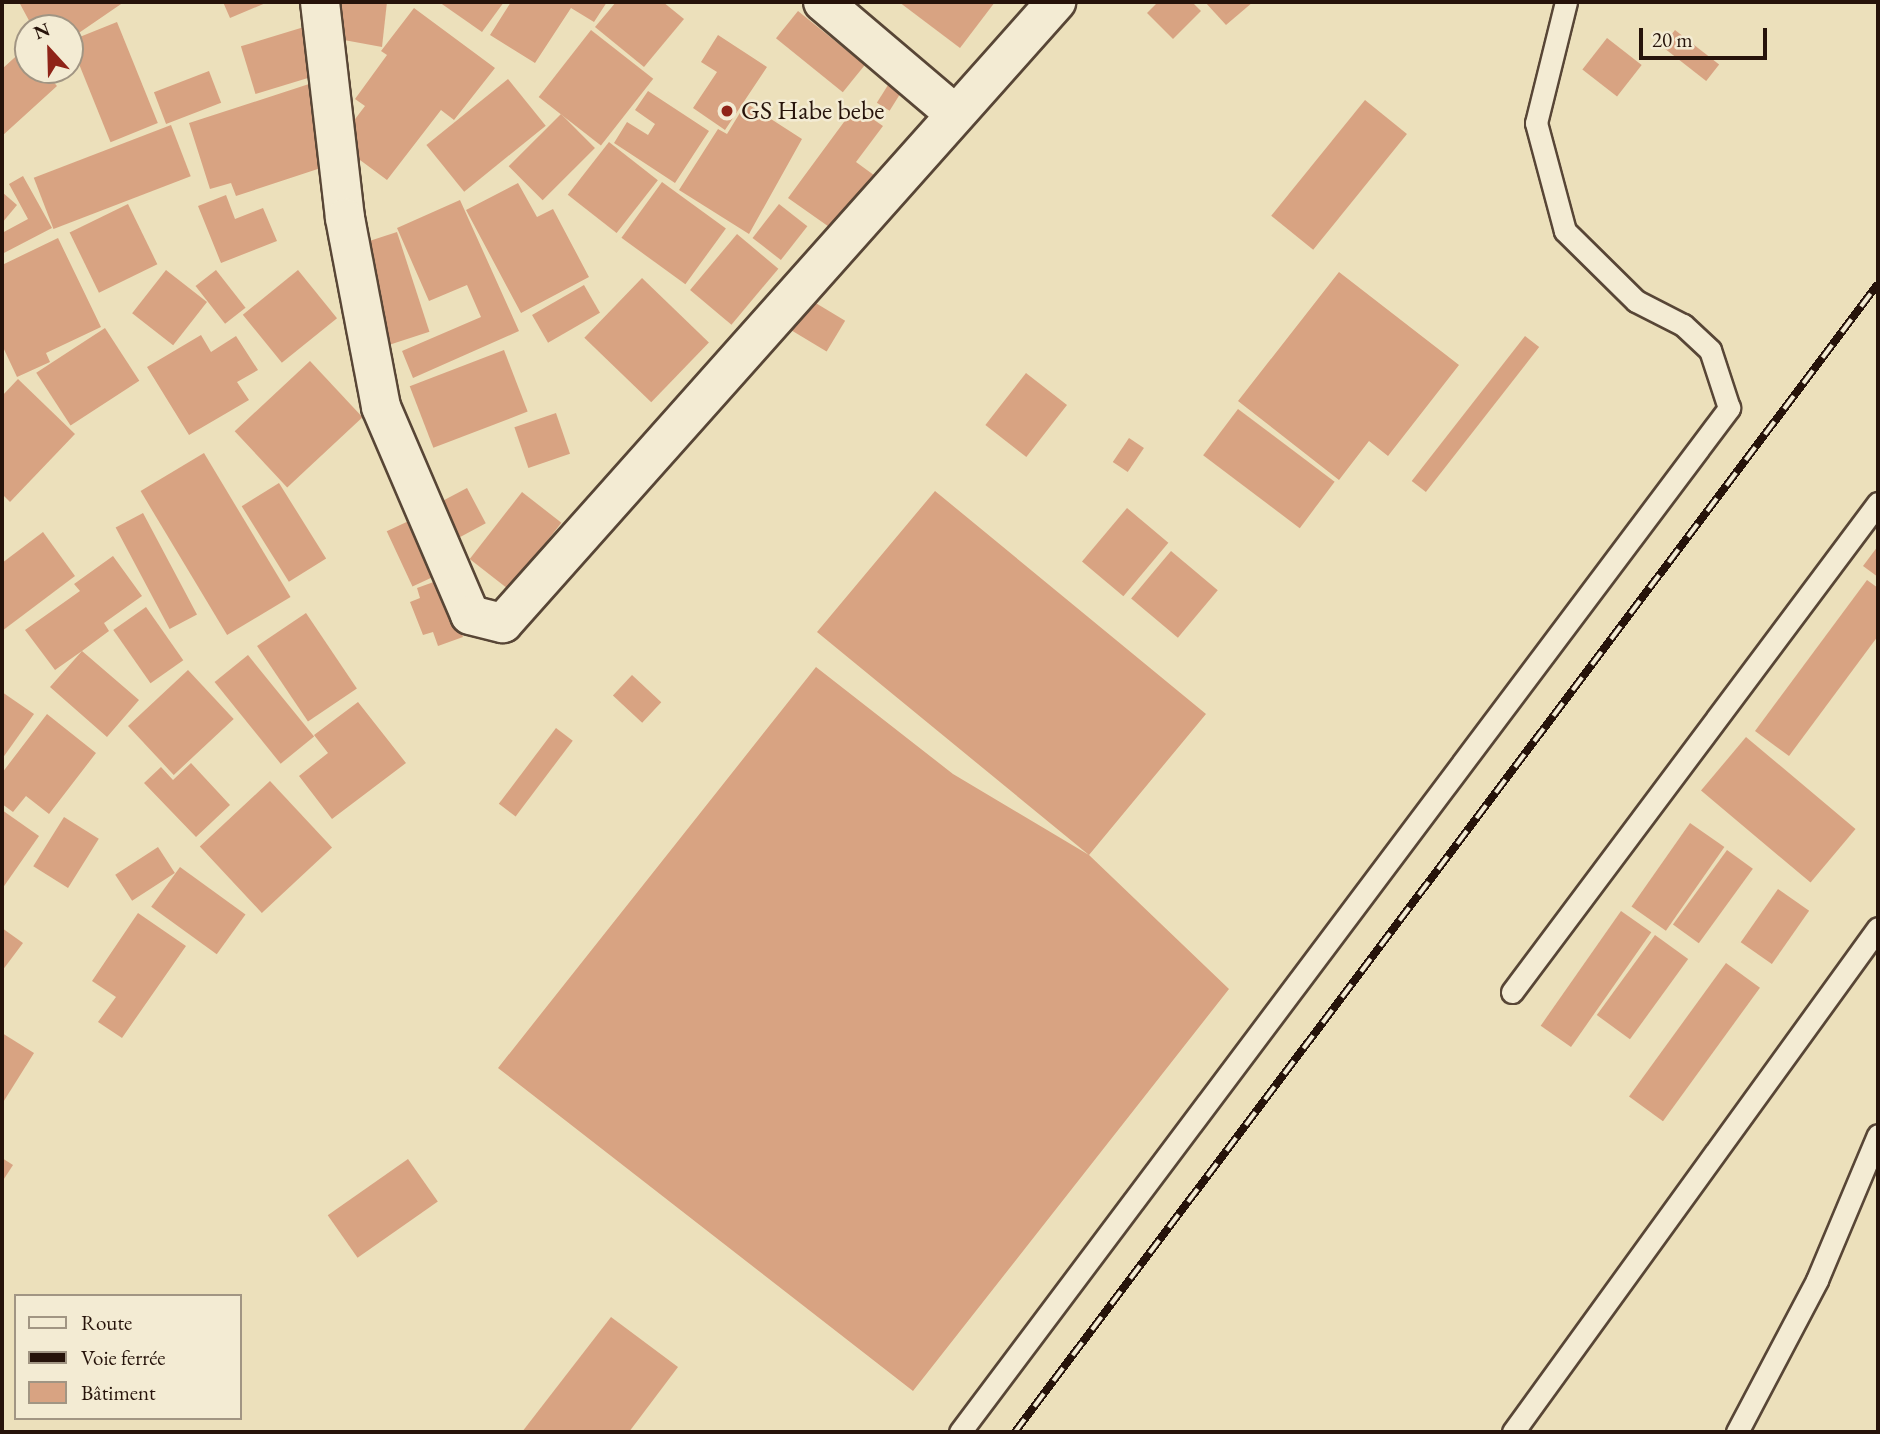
<!DOCTYPE html>
<html>
<head>
<meta charset="utf-8">
<style>
  body { margin:0 }
  #map { position:relative; width:1880px; height:1434px; overflow:hidden; background:#ece0bb; font-family:"EB Garamond",serif }
  div>[style] { position:absolute }
  [style*='--x'] { left:calc(var(--x)*1px); top:calc(var(--y)*1px); width:calc(var(--w)*1px); rotate:calc(var(--a)*1deg) }
  .building>* { inset:0; background:#d8a382; transform-origin:0 0 }
  .roads { filter:drop-shadow(2px 0 #584636) drop-shadow(-2px 0 #584636) drop-shadow(0 2px #584636) drop-shadow(0 -2px #584636) }
  .lane>* { height:21px; margin:-10.5px; padding:0 10.5px; transform-origin:10.5px; border-radius:10.5px; background:#f3ebd3 }
  .street>* { height:38px; margin:-19px; padding:0 19px; transform-origin:19px; border-radius:19px; background:#f3ebd3 }
  .rail>* { height:8px; margin-top:-4px; transform-origin:0; background:repeating-linear-gradient(90deg,#f3ebd3 0 16px,#26130a 0 32px); box-sizing:border-box; border-block:2px solid #26130a }
  .dots>* { width:19px; height:19px; translate:-50% -50%; box-sizing:border-box; border:4px solid #f3ebd3; border-radius:50% }
  span { translate:-50% -50%; white-space:nowrap; text-align:center; line-height:1.15; -webkit-text-stroke:5px #f3ebd3; paint-order:stroke }
  .poi-label { font-size:26px; color:#26130a }
  .left { translate:0 -50%; text-align:left }
  .frame { position:absolute; inset:0; border:4px solid #26130a; pointer-events:none }
  .legend { position:absolute; left:14px; top:1294px; width:228px; height:126px; box-sizing:border-box; background:#f3ebd3; border:2px solid #a19583; margin:0; padding:9px 12px; list-style:none; font-size:21px; color:#26130a }
  .legend li { display:flex; align-items:center; gap:14px; height:35px }
  .legend b { width:35px; border:2px solid #a19583 }
  .north { position:absolute; left:14px; top:14px; width:70px; height:70px; box-sizing:border-box; background:#f3ebd3; border:2px solid #a19583; border-radius:50%; rotate:338deg; font-size:19px; font-weight:700; line-height:28px; text-align:center; color:#26130a }
  .north::after { content:''; display:block; margin:auto; width:24px; height:32px; background:#8f2418; clip-path:polygon(50% 0,100% 100%,50% 72%,0 100%) }
  .scale { position:absolute; left:1639px; top:28px; width:128px; height:32px; box-sizing:border-box; border:4px solid #26130a; border-top:0; padding-left:9px; font-size:21px; line-height:24px; white-space:nowrap; color:#26130a; -webkit-text-stroke:5px #f3ebd3; paint-order:stroke }
</style>
</head>
<body>
<div id="map">
  <div class="building">
    <div style="clip-path:polygon(19px 2px,124px 2px,70px 39px,70px 28px,33px 28px)"></div>
    <div style="clip-path:polygon(223px 2px,268px 2px,230px 18px)"></div>
    <div style="clip-path:polygon(332px 2px,387px 2px,382px 47px,333px 38px)"></div>
    <div style="clip-path:polygon(439px 2px,504px 2px,482px 32px)"></div>
    <div style="clip-path:polygon(511px 2px,607px 2px,594px 22px,571px 8px,535px 63px,490px 35px)"></div>
    <div style="clip-path:polygon(616px 2px,663px 2px,684px 19px,644px 67px,595px 27px)"></div>
    <div style="clip-path:polygon(899px 2px,995px 2px,960px 48px)"></div>
    <div style="clip-path:polygon(1158px 2px,1192px 2px,1201px 11px,1173px 39px,1147px 13px)"></div>
    <div style="clip-path:polygon(1205px 2px,1253px 2px,1226px 25px)"></div>
    <div style="clip-path:polygon(414px 8px,495px 68px,454px 120px,441px 110px,387px 180px,337px 143px,365px 106px,355px 99px,387px 55px,381px 51px)"></div>
    <div style="left:798px;top:11px;width:86px;height:35px;rotate:39deg"></div>
    <div style="left:117px;top:22px;width:109px;height:51px;rotate:68deg"></div>
    <div style="left:304px;top:27px;width:50px;height:66px;rotate:73deg"></div>
    <div style="left:591px;top:30px;width:79px;height:85px;rotate:38deg"></div>
    <div style="left:1675px;top:30px;width:56px;height:21px;rotate:38deg"></div>
    <div style="clip-path:polygon(718px 35px,767px 67px,725px 130px,693px 108px,717px 72px,701px 62px)"></div>
    <div style="left:1607px;top:38px;width:44px;height:40px;rotate:38deg"></div>
    <div style="clip-path:polygon(24px 49px,28px 70px,43px 70px,57px 86px,2px 136px,2px 69px)"></div>
    <div style="left:209px;top:71px;width:34px;height:59px;rotate:69deg"></div>
    <div style="left:508px;top:79px;width:60px;height:105px;rotate:51deg"></div>
    <div style="clip-path:polygon(309px 84px,336px 163px,236px 196px,231px 183px,210px 189px,189px 123px)"></div>
    <div style="left:888px;top:85px;width:15px;height:21px;rotate:32deg"></div>
    <div style="clip-path:polygon(648px 91px,709px 131px,675px 183px,614px 143px,627px 122px,648px 135px,655px 124px,635px 110px)"></div>
    <div style="left:1365px;top:100px;width:54px;height:149px;rotate:39deg"></div>
    <div style="clip-path:polygon(746px 103px,802px 139px,749px 234px,679px 190px,718px 129px,727px 134px)"></div>
    <div style="clip-path:polygon(855px 107px,883px 126px,856px 162px,882px 181px,842px 236px,788px 198px)"></div>
    <div style="left:561px;top:114px;width:48px;height:74px;rotate:45deg"></div>
    <div style="left:171px;top:125px;width:55px;height:147px;rotate:69deg"></div>
    <div style="left:609px;top:142px;width:62px;height:67px;rotate:38deg"></div>
    <div style="clip-path:polygon(23px 176px,52px 228px,2px 254px,2px 233px,28px 219px,9px 184px)"></div>
    <div style="left:662px;top:182px;width:79px;height:69px;rotate:36deg"></div>
    <div style="clip-path:polygon(518px 183px,537px 217px,553px 209px,589px 277px,521px 313px,466px 210px)"></div>
    <div style="clip-path:polygon(2px 192px,17px 205px,2px 223px)"></div>
    <div style="clip-path:polygon(226px 195px,235px 219px,263px 208px,277px 241px,221px 263px,198px 206px)"></div>
    <div style="clip-path:polygon(460px 200px,519px 331px,413px 378px,402px 351px,481px 317px,467px 285px,429px 301px,397px 228px)"></div>
    <div style="left:128px;top:204px;width:67px;height:65px;rotate:64deg"></div>
    <div style="left:779px;top:204px;width:36px;height:43px;rotate:38deg"></div>
    <div style="left:397px;top:232px;width:105px;height:42px;rotate:72deg"></div>
    <div style="left:737px;top:234px;width:54px;height:73px;rotate:40deg"></div>
    <div style="clip-path:polygon(58px 238px,101px 327px,46px 353px,50px 362px,17px 377px,2px 345px,2px 265px)"></div>
    <div style="left:166px;top:270px;width:52px;height:55px;rotate:38deg"></div>
    <div style="left:216px;top:270px;width:48px;height:26px;rotate:52deg"></div>
    <div style="left:298px;top:270px;width:62px;height:71px;rotate:51deg"></div>
    <div style="clip-path:polygon(1339px 272px,1459px 365px,1388px 456px,1369px 441px,1339px 480px,1238px 401px)"></div>
    <div style="left:642px;top:278px;width:93px;height:83px;rotate:44deg"></div>
    <div style="left:584px;top:285px;width:32px;height:60px;rotate:60deg"></div>
    <div style="left:804px;top:296px;width:48px;height:36px;rotate:31deg"></div>
    <div style="left:105px;top:328px;width:63px;height:82px;rotate:57deg"></div>
    <div style="clip-path:polygon(201px 335px,211px 352px,236px 336px,258px 370px,237px 382px,249px 400px,189px 435px,147px 367px)"></div>
    <div style="left:1525px;top:336px;width:18px;height:184px;rotate:38deg"></div>
    <div style="left:504px;top:350px;width:66px;height:101px;rotate:69deg"></div>
    <div style="left:310px;top:361px;width:77px;height:103px;rotate:47deg"></div>
    <div style="left:1026px;top:373px;width:52px;height:66px;rotate:38deg"></div>
    <div style="clip-path:polygon(18px 379px,75px 434px,10px 502px,2px 494px,2px 396px)"></div>
    <div style="left:1238px;top:409px;width:121px;height:58px;rotate:37deg"></div>
    <div style="left:556px;top:413px;width:43px;height:44px;rotate:71deg"></div>
    <div style="left:1129px;top:438px;width:18px;height:29px;rotate:34deg"></div>
    <div style="left:204px;top:453px;width:168px;height:74px;rotate:59deg"></div>
    <div style="left:279px;top:483px;width:89px;height:44px;rotate:58deg"></div>
    <div style="left:467px;top:488px;width:40px;height:30px;rotate:62deg"></div>
    <div style="clip-path:polygon(935px 491px,1206px 714px,1089px 855px,1229px 989px,913px 1391px,498px 1068px,816px 667px,953px 774px,1089px 855px,817px 632px)"></div>
    <div style="left:522px;top:492px;width:50px;height:85px;rotate:38deg"></div>
    <div style="left:1127px;top:508px;width:54px;height:70px;rotate:40deg"></div>
    <div style="left:143px;top:513px;width:115px;height:31px;rotate:62deg"></div>
    <div style="left:413px;top:519px;width:61px;height:29px;rotate:65deg"></div>
    <div style="clip-path:polygon(43px 532px,75px 576px,2px 631px,2px 563px)"></div>
    <div style="clip-path:polygon(1878px 546px,1878px 577px,1863px 566px)"></div>
    <div style="left:1171px;top:551px;width:61px;height:62px;rotate:40deg"></div>
    <div style="clip-path:polygon(113px 556px,142px 596px,104px 623px,109px 631px,82px 651px,139px 700px,107px 737px,50px 687px,82px 651px,55px 670px,25px 630px,80px 591px,74px 584px)"></div>
    <div style="clip-path:polygon(442px 579px,463px 637px,438px 646px,433px 632px,423px 635px,410px 602px,420px 598px,417px 588px)"></div>
    <div style="clip-path:polygon(1867px 580px,1878px 588px,1878px 636px,1789px 756px,1755px 731px)"></div>
    <div style="left:146px;top:607px;width:65px;height:40px;rotate:55deg"></div>
    <div style="left:306px;top:613px;width:91px;height:59px;rotate:56deg"></div>
    <div style="left:248px;top:655px;width:105px;height:43px;rotate:51deg"></div>
    <div style="left:188px;top:670px;width:67px;height:82px;rotate:47deg"></div>
    <div style="left:632px;top:675px;width:40px;height:28px;rotate:43deg"></div>
    <div style="clip-path:polygon(2px 692px,34px 714px,2px 759px)"></div>
    <div style="clip-path:polygon(358px 702px,406px 763px,332px 819px,299px 776px,328px 753px,314px 735px)"></div>
    <div style="clip-path:polygon(47px 714px,96px 753px,49px 814px,26px 796px,13px 812px,2px 804px,2px 773px)"></div>
    <div style="left:556px;top:728px;width:21px;height:95px;rotate:37deg"></div>
    <div style="left:1746px;top:737px;width:143px;height:70px;rotate:40deg"></div>
    <div style="clip-path:polygon(191px 763px,230px 805px,196px 837px,144px 783px,161px 767px,173px 780px)"></div>
    <div style="left:270px;top:781px;width:91px;height:96px;rotate:47deg"></div>
    <div style="clip-path:polygon(2px 810px,39px 836px,2px 889px)"></div>
    <div style="left:64px;top:817px;width:41px;height:58px;rotate:32deg"></div>
    <div style="left:1690px;top:823px;width:42px;height:102px;rotate:35deg"></div>
    <div style="left:158px;top:847px;width:31px;height:51px;rotate:57deg"></div>
    <div style="left:1727px;top:850px;width:32px;height:92px;rotate:36deg"></div>
    <div style="left:180px;top:867px;width:81px;height:49px;rotate:36deg"></div>
    <div style="left:1778px;top:889px;width:38px;height:65px;rotate:35deg"></div>
    <div style="left:1621px;top:911px;width:37px;height:140px;rotate:35deg"></div>
    <div style="clip-path:polygon(138px 913px,186px 946px,122px 1038px,98px 1022px,116px 997px,92px 981px)"></div>
    <div style="clip-path:polygon(2px 928px,23px 943px,2px 971px)"></div>
    <div style="left:1655px;top:935px;width:41px;height:99px;rotate:36deg"></div>
    <div style="left:1726px;top:963px;width:42px;height:165px;rotate:36deg"></div>
    <div style="clip-path:polygon(2px 1033px,34px 1053px,2px 1104px)"></div>
    <div style="clip-path:polygon(2px 1158px,13px 1165px,2px 1182px)"></div>
    <div style="left:408px;top:1159px;width:52px;height:98px;rotate:55deg"></div>
    <div style="clip-path:polygon(611px 1317px,678px 1367px,629px 1432px,522px 1432px)"></div>
  </div>
  <div class="roads">
    <div class="lane">
      <div style="--x:1512;--y:992;--w:611;--a:-53.19"></div>
      <div style="--x:960;--y:1432;--w:1281;--a:-53.09"></div>
      <div style="--x:1729;--y:408;--w:61;--a:-108.1"></div>
      <div style="--x:1710;--y:350;--w:37;--a:-137"></div>
      <div style="--x:1683;--y:325;--w:53;--a:-152.9"></div>
      <div style="--x:1636;--y:301;--w:100;--a:-135.4"></div>
      <div style="--x:1565;--y:231;--w:112;--a:-105"></div>
      <div style="--x:1536;--y:123;--w:125;--a:-76.1"></div>
      <div style="--x:1513;--y:1432;--w:622;--a:-54.09"></div>
      <div style="--x:1737;--y:1432;--w:172;--a:-62.2"></div>
      <div style="--x:1817;--y:1280;--w:157;--a:-67.2"></div>
    </div>
    <div class="street">
      <div style="--x:320;--y:2;--w:217;--a:83.4"></div>
      <div style="--x:345;--y:218;--w:192;--a:79.2"></div>
      <div style="--x:381;--y:407;--w:226;--a:66.8"></div>
      <div style="--x:470;--y:615;--w:34;--a:14"></div>
      <div style="--x:503;--y:623;--w:832;--a:-48.31"></div>
      <div style="--x:823;--y:2;--w:173;--a:40.3"></div>
    </div>
  </div>
  <div class="rail">
    <div style="--x:1015;--y:1432;--w:1436;--a:-53.07"></div>
  </div>
  <div class="dots">
    <div style="left:727px;top:111px;background:#8f2418"></div>
  </div>
  <div class="poi-label">
    <span class="left" style="left:741px;top:111px">GS Habe bebe</span>
  </div>
  <div class="frame"></div>
  <ul class="legend">
  <li><b style="height:9px;background:#f3ebd3"></b>Route</li>
  <li><b style="height:9px;background:#26130a"></b>Voie ferrée</li>
  <li><b style="height:19px;background:#d8a382"></b>Bâtiment</li>
  </ul>
  <div class="north">N</div>
  <div class="scale">20 m</div>
</div>
</body>
</html>
